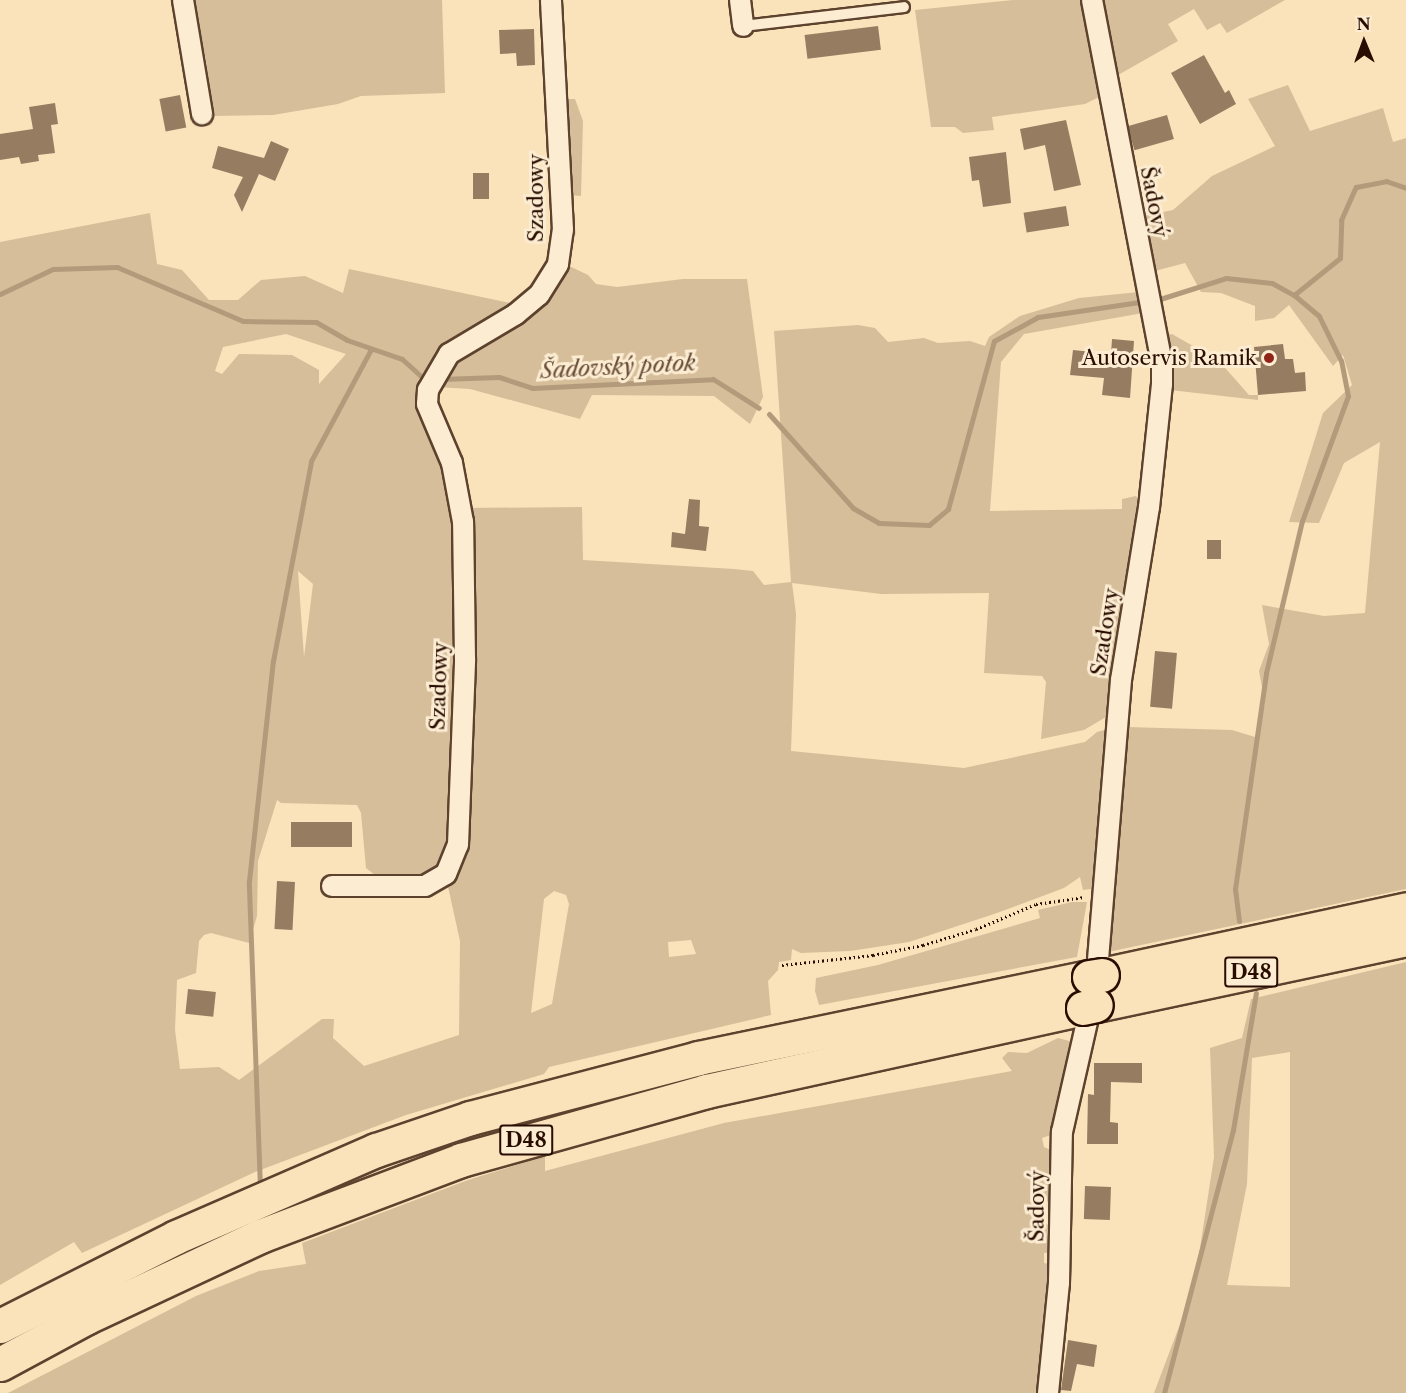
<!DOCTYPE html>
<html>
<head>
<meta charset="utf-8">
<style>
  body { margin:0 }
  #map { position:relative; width:1406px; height:1393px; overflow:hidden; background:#fae2ba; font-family:"Libre Caslon Text",serif }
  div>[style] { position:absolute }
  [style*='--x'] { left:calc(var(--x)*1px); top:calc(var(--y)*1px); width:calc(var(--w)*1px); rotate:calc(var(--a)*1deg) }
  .green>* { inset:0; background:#d6be9a }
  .stream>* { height:5px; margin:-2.5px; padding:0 2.5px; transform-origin:2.5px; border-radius:2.5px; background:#b39a7b }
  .building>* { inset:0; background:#967c61; transform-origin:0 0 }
  .path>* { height:3px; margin-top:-1.5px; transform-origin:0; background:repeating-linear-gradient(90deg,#290d00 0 1.5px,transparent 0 4.5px) }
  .roads { filter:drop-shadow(2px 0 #5d422e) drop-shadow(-2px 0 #5d422e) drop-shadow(0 2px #5d422e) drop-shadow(0 -2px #5d422e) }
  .service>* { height:10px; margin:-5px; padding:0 5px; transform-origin:5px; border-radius:5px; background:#fcecd2 }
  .minor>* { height:20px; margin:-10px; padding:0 10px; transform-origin:10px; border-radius:10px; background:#fcecd2 }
  .motorway>* { height:33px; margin:-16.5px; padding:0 16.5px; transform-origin:16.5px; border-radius:16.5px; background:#fae2ba }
  .bridges { filter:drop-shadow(2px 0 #290d00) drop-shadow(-2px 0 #290d00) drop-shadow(0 2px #290d00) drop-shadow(0 -2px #290d00) }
  .motorway-bridge>* { height:33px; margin:-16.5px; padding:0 16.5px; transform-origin:16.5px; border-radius:16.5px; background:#fae2ba }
  .dots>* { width:16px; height:16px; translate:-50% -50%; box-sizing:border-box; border:3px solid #fcecd2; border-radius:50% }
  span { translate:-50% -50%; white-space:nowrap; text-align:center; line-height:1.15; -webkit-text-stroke:6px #fcecd2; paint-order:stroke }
  .shield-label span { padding:2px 4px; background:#fcecd2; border:2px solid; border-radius:4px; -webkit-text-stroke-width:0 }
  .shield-label { font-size:20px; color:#290d00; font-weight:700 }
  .street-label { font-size:21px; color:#290d00 }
  .poi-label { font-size:21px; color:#290d00 }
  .right { translate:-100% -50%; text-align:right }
  .water-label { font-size:22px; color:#674c37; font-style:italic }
  .north { position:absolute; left:1334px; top:12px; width:60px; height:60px; -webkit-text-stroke:4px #fcecd2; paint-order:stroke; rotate:359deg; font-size:16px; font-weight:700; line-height:24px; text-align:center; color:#290d00 }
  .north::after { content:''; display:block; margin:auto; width:21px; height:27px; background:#290d00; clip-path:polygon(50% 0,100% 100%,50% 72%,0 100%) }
</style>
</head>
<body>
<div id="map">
  <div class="green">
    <div style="clip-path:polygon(192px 0,442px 0,445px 93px,361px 96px,338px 104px,273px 115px,212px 116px,206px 60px)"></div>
    <div style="clip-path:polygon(1013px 0,1084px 0,1101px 96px,1085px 104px,992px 117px,994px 130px,963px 133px,955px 127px,931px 127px,915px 10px)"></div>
    <div style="clip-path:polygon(1099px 0,1285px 0,1227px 33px,1220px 23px,1207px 30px,1194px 9px,1168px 24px,1178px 41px,1118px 75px,1113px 72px)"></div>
    <div style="clip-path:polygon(1288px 85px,1310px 131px,1383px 108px,1393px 142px,1406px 138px,1406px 889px,1108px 952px,1127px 727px,1232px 730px,1255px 737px,1265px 703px,1259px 671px,1269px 644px,1262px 605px,1324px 616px,1365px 613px,1380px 442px,1344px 463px,1319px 523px,1289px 522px,1323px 413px,1352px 385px,1343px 355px,1333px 366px,1289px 305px,1274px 318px,1255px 321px,1255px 306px,1221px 293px,1201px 292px,1185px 263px,1151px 272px,1143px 216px,1173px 210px,1212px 176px,1275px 146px,1248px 99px)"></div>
    <div style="clip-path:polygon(565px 99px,575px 99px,583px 121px,581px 196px,570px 195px)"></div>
    <div style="clip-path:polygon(evenodd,150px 213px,157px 264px,182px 270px,209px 300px,238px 300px,261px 280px,305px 276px,343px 293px,349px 269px,534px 308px,563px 263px,588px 275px,596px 284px,617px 287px,683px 279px,747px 279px,763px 397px,750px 424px,714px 396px,592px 395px,580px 419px,470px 389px,420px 386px,424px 421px,453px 505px,458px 571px,452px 812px,446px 858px,436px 871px,417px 879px,375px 875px,366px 868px,361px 813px,357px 805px,281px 803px,277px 800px,258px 861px,257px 916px,249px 943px,211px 933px,204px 935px,199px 941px,196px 973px,177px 980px,175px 1030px,180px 1069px,219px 1067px,239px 1080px,322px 1019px,334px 1019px,333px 1038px,364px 1066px,459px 1035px,460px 941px,447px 882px,456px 872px,462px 854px,467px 782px,470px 656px,466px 508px,582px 507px,583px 560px,734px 569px,753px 571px,764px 585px,791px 582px,774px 331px,858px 325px,875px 328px,888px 342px,924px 338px,938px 343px,970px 341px,985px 346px,989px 337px,1020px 316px,1079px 298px,1139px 292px,1143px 313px,1024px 334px,1001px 362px,990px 511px,1122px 509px,1122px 499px,1136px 496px,1142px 507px,1111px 714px,1084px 730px,1041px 739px,1046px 682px,1042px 676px,984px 673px,989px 593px,881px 594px,792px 583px,796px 614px,791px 751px,964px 768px,1085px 742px,1097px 732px,1112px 728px,1098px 888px,1083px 890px,1080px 877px,1064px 888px,997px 913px,909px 942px,850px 951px,801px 953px,792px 949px,791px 960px,779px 962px,778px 970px,768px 981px,771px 1015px,549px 1067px,544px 1074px,406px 1115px,255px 1172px,82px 1253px,74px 1242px,0 1285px,0 242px,150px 213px,286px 334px,346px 354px,319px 384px,319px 370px,292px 355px,239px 354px,222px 374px,215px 371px,223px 347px,286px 334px,150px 213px,298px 571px,313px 584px,304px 657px,298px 571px,150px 213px,554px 891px,566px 895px,569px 904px,552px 1004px,531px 1013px,544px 899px,554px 891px,150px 213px,691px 940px,696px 954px,669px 957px,668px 942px,691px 940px)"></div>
    <div style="clip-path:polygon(1172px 334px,1219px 361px,1249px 395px,1258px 395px,1258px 400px,1170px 390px,1165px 335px)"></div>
    <div style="clip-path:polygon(1072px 902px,1087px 902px,1077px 957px,819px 1005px,815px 991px,816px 978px,878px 965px,1040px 918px,1038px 910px)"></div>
    <div style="clip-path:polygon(evenodd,1406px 962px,1406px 1393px,1154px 1393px,1194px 1287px,1214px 1157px,1210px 1048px,1242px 1038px,1251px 999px,1406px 962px,1290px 1052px,1290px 1287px,1227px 1285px,1247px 1184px,1252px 1058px,1290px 1052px)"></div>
    <div style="clip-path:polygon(1058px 1038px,1073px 1042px,1054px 1134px,1042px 1138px,1044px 1147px,1055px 1152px,1055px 1201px,1041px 1202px,1042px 1224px,1055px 1225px,1055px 1252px,1044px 1253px,1044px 1263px,1054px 1265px,1039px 1393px,8px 1393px,196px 1296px,259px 1271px,306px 1264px,302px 1243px,468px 1180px,545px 1156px,545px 1171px,724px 1123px,1012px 1071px,1002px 1058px,1008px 1052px,1027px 1053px)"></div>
  </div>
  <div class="stream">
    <div style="--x:0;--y:294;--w:59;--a:-25.3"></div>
    <div style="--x:53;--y:269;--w:64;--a:-1.8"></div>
    <div style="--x:117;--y:267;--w:137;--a:23.2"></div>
    <div style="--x:243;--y:321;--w:73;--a:0.8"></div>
    <div style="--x:316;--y:322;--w:36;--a:30"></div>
    <div style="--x:347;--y:340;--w:58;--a:19.1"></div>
    <div style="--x:402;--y:359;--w:28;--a:42"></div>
    <div style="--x:423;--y:378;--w:8;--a:7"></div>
    <div style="--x:440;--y:379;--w:59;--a:-1.9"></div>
    <div style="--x:499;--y:377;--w:35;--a:18"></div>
    <div style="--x:532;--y:388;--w:181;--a:-2.8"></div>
    <div style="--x:713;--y:379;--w:54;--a:32.2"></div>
    <div style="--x:769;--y:414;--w:126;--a:48.2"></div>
    <div style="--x:853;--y:508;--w:30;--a:30"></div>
    <div style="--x:879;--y:523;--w:50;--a:2.3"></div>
    <div style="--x:929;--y:525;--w:25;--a:-40"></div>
    <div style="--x:948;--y:509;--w:174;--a:-74.7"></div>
    <div style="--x:994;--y:341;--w:50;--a:-28.6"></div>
    <div style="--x:1038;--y:317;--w:123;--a:-8.4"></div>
    <div style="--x:1160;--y:299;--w:69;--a:-17.7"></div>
    <div style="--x:1226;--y:278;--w:46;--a:6.2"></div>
    <div style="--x:1272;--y:283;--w:25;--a:29"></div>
    <div style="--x:1294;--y:295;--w:59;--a:-38.8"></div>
    <div style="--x:1340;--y:258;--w:38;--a:-88"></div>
    <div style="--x:1341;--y:220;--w:36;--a:-66"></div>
    <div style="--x:1356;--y:187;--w:31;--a:-11"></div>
    <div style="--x:1386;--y:181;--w:21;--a:19"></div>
    <div style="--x:1239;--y:921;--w:32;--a:-97"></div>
    <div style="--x:1235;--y:889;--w:218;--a:-81.8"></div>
    <div style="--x:1266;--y:673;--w:156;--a:-76.7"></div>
    <div style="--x:1302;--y:521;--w:133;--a:-69.8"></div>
    <div style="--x:1348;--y:396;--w:36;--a:-101"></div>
    <div style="--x:1341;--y:361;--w:50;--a:-116.1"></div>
    <div style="--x:1319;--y:316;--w:33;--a:-140"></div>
    <div style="--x:260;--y:1188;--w:307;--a:-92.1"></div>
    <div style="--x:249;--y:881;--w:221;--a:-83.8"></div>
    <div style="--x:273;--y:661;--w:204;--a:-79.2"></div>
    <div style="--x:311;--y:461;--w:127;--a:-61.8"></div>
    <div style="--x:1164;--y:1393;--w:272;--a:-75.3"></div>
    <div style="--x:1233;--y:1130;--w:139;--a:-80.5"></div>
  </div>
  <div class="building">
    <div style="left:878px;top:26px;width:24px;height:74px;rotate:83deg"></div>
    <div style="clip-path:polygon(534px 29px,535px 65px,517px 66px,516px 53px,500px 54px,499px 30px)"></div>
    <div style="clip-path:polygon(1204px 55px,1225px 93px,1229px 90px,1236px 104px,1200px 124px,1171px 73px)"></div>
    <div style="left:180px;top:95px;width:33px;height:21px;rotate:79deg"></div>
    <div style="clip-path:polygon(55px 103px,58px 124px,51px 125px,55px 153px,38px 155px,39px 161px,21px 164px,19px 157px,0 160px,0 134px,33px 129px,29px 107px)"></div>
    <div style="left:1167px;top:115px;width:25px;height:41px;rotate:74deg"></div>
    <div style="clip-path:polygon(1066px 120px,1081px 185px,1054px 191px,1045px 145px,1024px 150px,1020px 129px)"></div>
    <div style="clip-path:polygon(271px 141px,289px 149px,275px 181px,259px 174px,242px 212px,234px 195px,243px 177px,212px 168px,218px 146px,264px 158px)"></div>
    <div style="clip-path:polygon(1006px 152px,1011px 203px,983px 207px,979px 180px,972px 181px,969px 157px)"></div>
    <div style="left:473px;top:173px;width:16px;height:26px"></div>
    <div style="left:1066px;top:206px;width:20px;height:43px;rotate:81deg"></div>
    <div style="clip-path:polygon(1112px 339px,1134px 341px,1130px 398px,1102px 395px,1104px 378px,1070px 375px,1073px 350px,1111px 354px)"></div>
    <div style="clip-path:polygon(1283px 344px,1285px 359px,1293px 359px,1295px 373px,1305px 372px,1306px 391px,1258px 395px,1254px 347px)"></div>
    <div style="clip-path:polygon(689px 499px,700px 500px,699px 526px,709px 527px,706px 551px,671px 547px,672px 532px,685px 534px)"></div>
    <div style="left:1207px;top:540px;width:14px;height:19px"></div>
    <div style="left:1155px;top:651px;width:22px;height:56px;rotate:5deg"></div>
    <div style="left:352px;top:822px;width:25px;height:61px;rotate:90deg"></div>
    <div style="left:277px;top:881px;width:18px;height:48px;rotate:3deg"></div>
    <div style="left:188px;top:989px;width:28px;height:25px;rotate:6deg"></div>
    <div style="clip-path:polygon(1094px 1063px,1142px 1063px,1142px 1083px,1111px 1082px,1110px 1122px,1118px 1123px,1118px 1144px,1087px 1144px,1088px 1094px,1094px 1095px)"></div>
    <div style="left:1085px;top:1186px;width:26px;height:33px;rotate:2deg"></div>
    <div style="clip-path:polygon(1068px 1340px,1097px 1345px,1094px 1367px,1077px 1364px,1071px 1391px,1061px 1390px)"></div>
  </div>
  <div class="path">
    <div style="--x:782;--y:965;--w:92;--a:-6.3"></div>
    <div style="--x:873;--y:955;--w:51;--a:-11.3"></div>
    <div style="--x:923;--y:945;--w:55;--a:-16.8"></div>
    <div style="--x:976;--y:929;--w:65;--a:-22.6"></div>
    <div style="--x:1036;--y:904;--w:49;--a:-8.1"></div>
  </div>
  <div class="roads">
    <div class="service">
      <div style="--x:743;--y:26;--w:162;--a:-6.7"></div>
    </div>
    <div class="minor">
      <div style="--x:183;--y:0;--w:116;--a:80.5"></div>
      <div style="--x:740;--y:0;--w:26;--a:83"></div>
      <div style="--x:1092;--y:0;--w:371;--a:79.1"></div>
      <div style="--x:1162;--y:364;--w:20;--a:90"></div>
      <div style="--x:1162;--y:384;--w:124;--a:96"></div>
      <div style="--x:1149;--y:507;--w:175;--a:99.2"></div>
      <div style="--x:1121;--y:680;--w:282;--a:94.7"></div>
      <div style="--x:332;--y:886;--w:93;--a:0"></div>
      <div style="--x:425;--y:886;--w:24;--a:-30"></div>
      <div style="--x:446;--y:874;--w:31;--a:-68"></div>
      <div style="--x:458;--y:845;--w:186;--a:-87.8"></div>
      <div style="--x:465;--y:659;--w:137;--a:-90.8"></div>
      <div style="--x:463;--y:522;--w:60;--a:-100.6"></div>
      <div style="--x:452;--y:463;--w:64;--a:-113"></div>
      <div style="--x:427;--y:404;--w:14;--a:-86"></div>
      <div style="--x:428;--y:390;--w:42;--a:-59.7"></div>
      <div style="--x:449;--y:354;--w:78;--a:-30.8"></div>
      <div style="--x:516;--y:314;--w:30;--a:-40"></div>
      <div style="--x:539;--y:295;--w:36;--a:-58"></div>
      <div style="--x:558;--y:264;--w:34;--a:-82"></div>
      <div style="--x:563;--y:230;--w:230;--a:-93"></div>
      <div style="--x:1048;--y:1393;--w:111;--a:-84.3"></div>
      <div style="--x:1059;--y:1283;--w:151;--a:-88.9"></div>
      <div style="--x:1062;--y:1132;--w:113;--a:-77.2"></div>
    </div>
    <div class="motorway">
      <div style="--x:1102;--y:975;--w:311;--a:-12.2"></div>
      <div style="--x:1096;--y:1005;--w:317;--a:-12"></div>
      <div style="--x:0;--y:1326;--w:197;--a:-26.8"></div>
      <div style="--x:176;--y:1237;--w:218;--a:-23.5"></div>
      <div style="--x:376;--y:1150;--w:99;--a:-18.8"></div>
      <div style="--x:470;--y:1118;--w:236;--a:-14.7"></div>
      <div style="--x:698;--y:1058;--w:399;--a:-11.7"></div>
      <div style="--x:0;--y:1364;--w:99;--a:-28.4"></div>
      <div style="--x:87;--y:1317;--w:191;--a:-25.1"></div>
      <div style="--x:260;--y:1236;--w:215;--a:-20.7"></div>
      <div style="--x:461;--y:1160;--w:255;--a:-15.7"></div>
      <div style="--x:706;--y:1091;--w:386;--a:-12.4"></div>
    </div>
  </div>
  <div class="bridges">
    <div class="motorway-bridge">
      <div style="--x:1089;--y:977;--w:13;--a:-9"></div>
      <div style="--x:1083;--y:1008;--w:13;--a:-13"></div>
    </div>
  </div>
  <div class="dots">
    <div style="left:1269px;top:358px;background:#8f2418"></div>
  </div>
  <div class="shield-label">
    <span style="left:1251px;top:972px">D48</span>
    <span style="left:526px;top:1140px">D48</span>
  </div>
  <div class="street-label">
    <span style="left:536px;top:198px;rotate:-90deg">Szadowy</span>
    <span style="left:1154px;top:202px;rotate:79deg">Šadový</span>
    <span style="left:1105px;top:632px;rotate:-81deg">Szadowy</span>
    <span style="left:439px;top:686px;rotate:-88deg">Szadowy</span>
    <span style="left:1037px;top:1206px;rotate:-89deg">Šadový</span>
  </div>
  <div class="poi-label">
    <span class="right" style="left:1257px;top:358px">Autoservis Ramik</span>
  </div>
  <div class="water-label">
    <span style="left:618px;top:367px;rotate:-3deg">Šadovský potok</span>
  </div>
  <div class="north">N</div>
</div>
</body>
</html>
